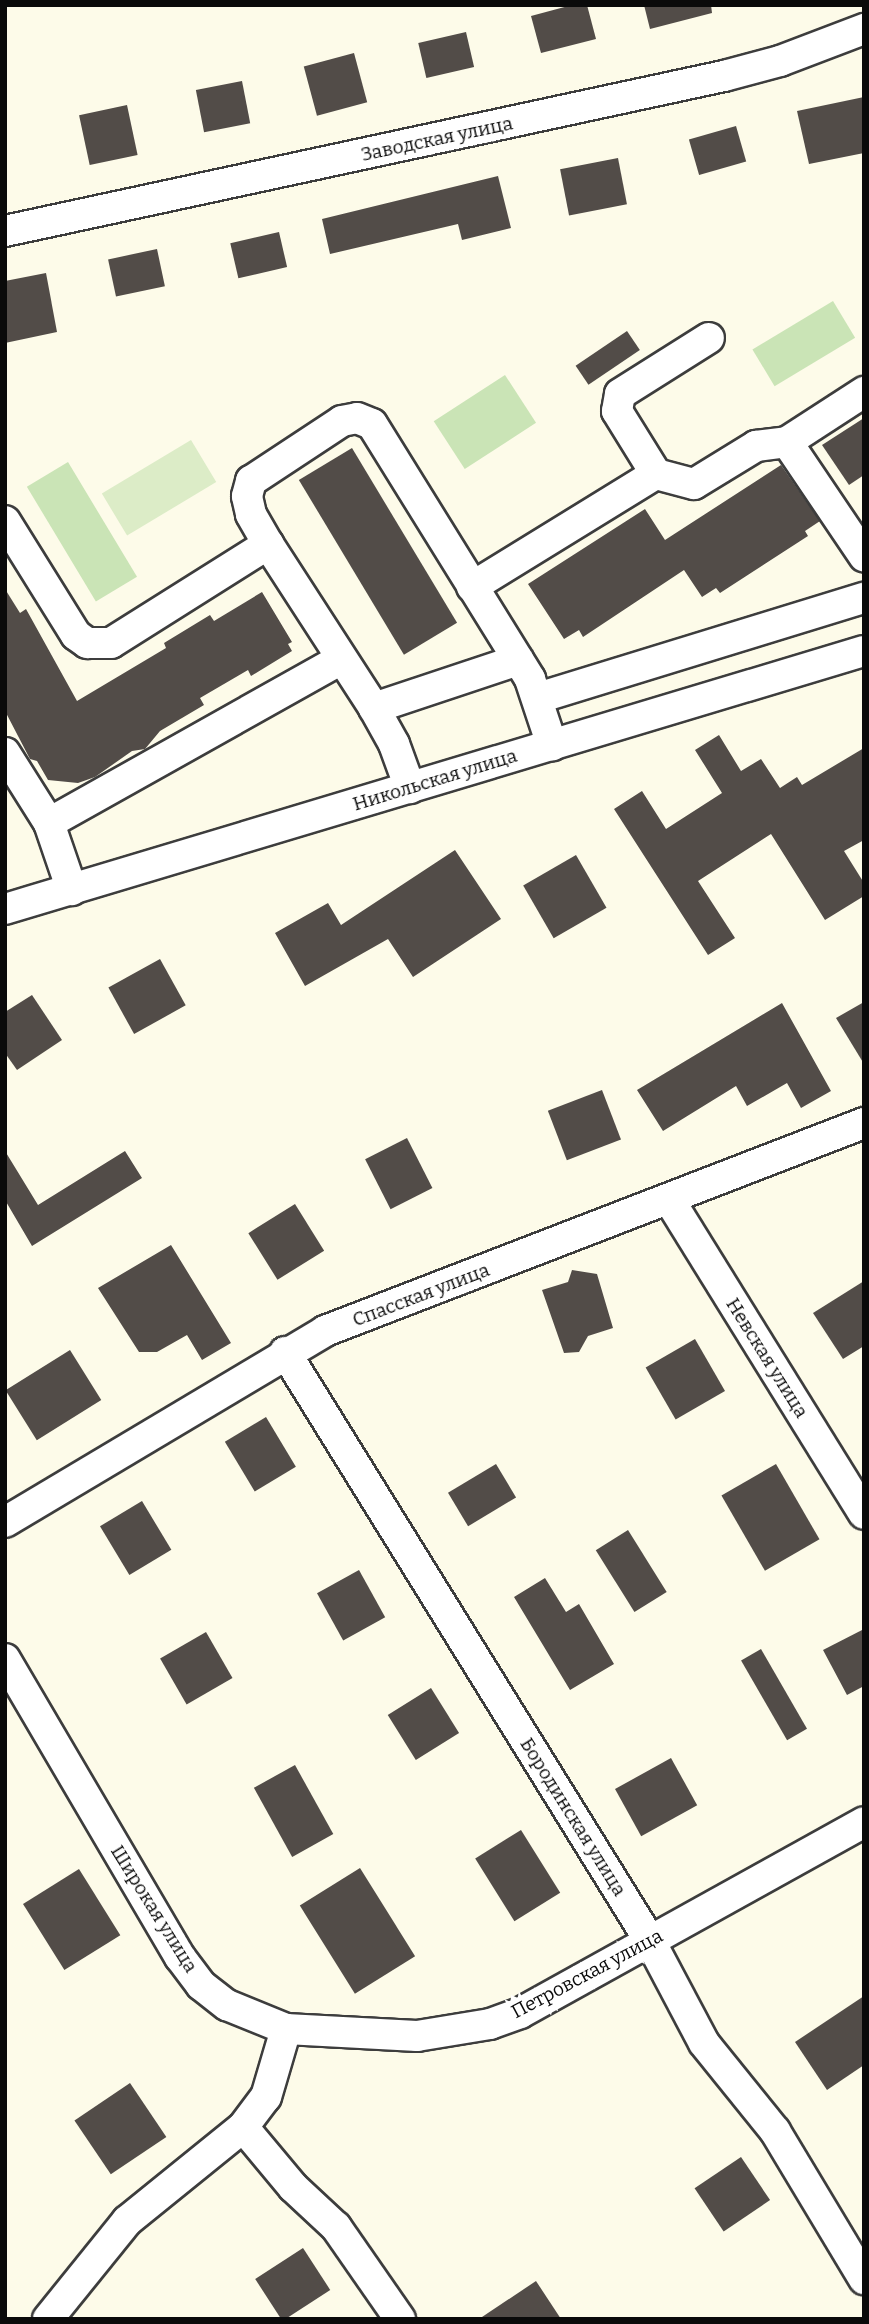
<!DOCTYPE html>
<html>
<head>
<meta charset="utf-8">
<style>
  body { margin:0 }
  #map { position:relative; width:869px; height:2324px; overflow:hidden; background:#fdfbe9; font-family:Bitter,serif }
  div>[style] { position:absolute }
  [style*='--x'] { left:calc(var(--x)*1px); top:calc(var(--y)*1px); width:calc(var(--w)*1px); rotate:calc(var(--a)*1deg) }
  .green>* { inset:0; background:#cae4b6; transform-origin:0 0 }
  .pitch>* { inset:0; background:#dcecc7; transform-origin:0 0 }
  .building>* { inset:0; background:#524c48; transform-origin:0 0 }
  .roads { filter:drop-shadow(2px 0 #3d3d3d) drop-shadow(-2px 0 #3d3d3d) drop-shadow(0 2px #3d3d3d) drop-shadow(0 -2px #3d3d3d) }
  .minor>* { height:30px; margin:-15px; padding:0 15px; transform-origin:15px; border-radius:15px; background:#fff }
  span { translate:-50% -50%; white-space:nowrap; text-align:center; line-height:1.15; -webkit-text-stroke:7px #fff; paint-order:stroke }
  .street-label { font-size:19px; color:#0a0a0a }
  .frame { position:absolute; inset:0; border:7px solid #0a0a0a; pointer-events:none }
</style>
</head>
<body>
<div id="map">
  <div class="green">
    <div style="left:833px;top:301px;width:43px;height:94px;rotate:59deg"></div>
    <div style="left:505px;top:375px;width:57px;height:85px;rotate:57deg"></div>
    <div style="left:68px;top:462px;width:134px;height:48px;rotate:59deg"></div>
  </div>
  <div class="pitch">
    <div style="left:191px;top:440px;width:49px;height:104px;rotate:59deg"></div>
  </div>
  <div class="building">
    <div style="clip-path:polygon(572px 5px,587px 5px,596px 39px,541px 53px,531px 16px)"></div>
    <div style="clip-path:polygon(644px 5px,711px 5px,712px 13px,650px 29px)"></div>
    <div style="left:466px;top:32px;width:36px;height:49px;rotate:77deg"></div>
    <div style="left:354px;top:53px;width:51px;height:52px;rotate:75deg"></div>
    <div style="left:242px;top:81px;width:43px;height:47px;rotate:79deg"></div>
    <div style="clip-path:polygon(864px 97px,864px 153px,809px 164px,797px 111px)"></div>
    <div style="left:127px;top:105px;width:51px;height:49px;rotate:78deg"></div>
    <div style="left:736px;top:126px;width:37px;height:49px;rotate:74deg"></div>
    <div style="left:618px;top:158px;width:47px;height:59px;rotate:79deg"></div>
    <div style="clip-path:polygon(498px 176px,511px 228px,462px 240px,458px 224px,330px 254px,322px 219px)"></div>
    <div style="left:279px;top:232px;width:36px;height:50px;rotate:77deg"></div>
    <div style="left:157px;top:249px;width:38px;height:50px;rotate:78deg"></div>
    <div style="clip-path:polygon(46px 273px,57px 332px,5px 343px,5px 281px)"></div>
    <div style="left:627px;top:331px;width:23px;height:62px;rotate:56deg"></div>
    <div style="clip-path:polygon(864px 418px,864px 475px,849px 485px,822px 445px)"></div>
    <div style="left:352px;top:448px;width:204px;height:62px;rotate:59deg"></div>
    <div style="clip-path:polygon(781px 465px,820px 521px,805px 531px,808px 536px,720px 593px,716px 588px,702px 597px,684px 570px,583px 637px,579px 630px,564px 639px,528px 584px,645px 509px,665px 540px)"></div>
    <div style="clip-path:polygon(5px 589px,20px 613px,26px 609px,77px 701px,166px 648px,164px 643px,210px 615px,214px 621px,262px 592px,292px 642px,288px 644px,292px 651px,251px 676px,248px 670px,200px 698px,204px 705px,160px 731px,145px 749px,132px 751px,95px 777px,78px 783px,48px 780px,37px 761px,30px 759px,5px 711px)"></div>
    <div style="clip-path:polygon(719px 735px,741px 771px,761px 759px,780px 788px,797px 777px,802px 785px,864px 748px,864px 840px,844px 851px,864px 883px,864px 896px,825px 920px,771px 834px,698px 881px,735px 938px,708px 955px,614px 809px,642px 791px,666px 829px,722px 793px,695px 750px)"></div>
    <div style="clip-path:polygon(455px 850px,501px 919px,413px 977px,388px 939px,305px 986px,275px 933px,328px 903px,341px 925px)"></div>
    <div style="left:576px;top:855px;width:61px;height:61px;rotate:60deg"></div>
    <div style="left:160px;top:959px;width:53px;height:59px;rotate:61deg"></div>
    <div style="clip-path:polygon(32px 995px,62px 1040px,17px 1070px,5px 1053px,5px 1012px)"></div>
    <div style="clip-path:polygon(864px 1002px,864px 1064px,836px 1018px)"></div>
    <div style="clip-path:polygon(782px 1003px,831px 1091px,801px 1108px,787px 1083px,747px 1106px,736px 1086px,663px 1131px,637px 1090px)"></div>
    <div style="left:602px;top:1090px;width:53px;height:58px;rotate:69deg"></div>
    <div style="left:407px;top:1138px;width:56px;height:47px;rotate:63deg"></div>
    <div style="clip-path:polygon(5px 1151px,38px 1205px,125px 1151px,142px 1178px,32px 1246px,5px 1200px)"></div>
    <div style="left:295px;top:1204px;width:55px;height:55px;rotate:58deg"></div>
    <div style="clip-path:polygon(171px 1245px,231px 1343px,202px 1360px,187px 1335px,157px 1352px,139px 1352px,98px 1288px)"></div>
    <div style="clip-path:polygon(572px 1270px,597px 1274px,613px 1328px,588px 1336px,579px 1352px,564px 1353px,542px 1290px,568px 1282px)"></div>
    <div style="clip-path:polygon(864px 1281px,864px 1346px,843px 1359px,813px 1313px)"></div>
    <div style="left:695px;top:1339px;width:60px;height:57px;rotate:60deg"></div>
    <div style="left:70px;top:1350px;width:59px;height:76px;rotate:58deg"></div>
    <div style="left:266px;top:1417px;width:58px;height:48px;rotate:59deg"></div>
    <div style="left:496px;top:1464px;width:39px;height:56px;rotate:59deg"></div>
    <div style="left:776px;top:1464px;width:87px;height:63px;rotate:60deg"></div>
    <div style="left:142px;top:1501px;width:57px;height:49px;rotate:59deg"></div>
    <div style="left:628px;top:1530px;width:73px;height:38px;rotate:58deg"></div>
    <div style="left:359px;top:1570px;width:54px;height:48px;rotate:61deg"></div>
    <div style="clip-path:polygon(545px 1578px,566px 1612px,579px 1604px,614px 1664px,570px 1690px,514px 1597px)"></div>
    <div style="clip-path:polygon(864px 1629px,864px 1686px,847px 1695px,823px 1650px)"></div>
    <div style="left:206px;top:1632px;width:53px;height:53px;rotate:60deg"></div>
    <div style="left:761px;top:1649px;width:92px;height:23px;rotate:60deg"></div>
    <div style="left:431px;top:1688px;width:53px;height:51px;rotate:58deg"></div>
    <div style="left:671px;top:1758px;width:54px;height:64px;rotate:61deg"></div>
    <div style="left:295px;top:1765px;width:79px;height:47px;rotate:61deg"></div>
    <div style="left:521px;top:1830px;width:74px;height:54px;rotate:58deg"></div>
    <div style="left:360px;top:1868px;width:104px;height:71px;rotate:58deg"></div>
    <div style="left:79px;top:1869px;width:78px;height:66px;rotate:58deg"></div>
    <div style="clip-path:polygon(864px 1996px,864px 2065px,827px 2090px,795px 2042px)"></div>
    <div style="left:130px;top:2083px;width:65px;height:67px;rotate:56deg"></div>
    <div style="left:741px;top:2157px;width:52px;height:56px;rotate:56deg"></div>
    <div style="left:303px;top:2248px;width:50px;height:57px;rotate:57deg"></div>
    <div style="clip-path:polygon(536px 2281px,561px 2319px,479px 2319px)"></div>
  </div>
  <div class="roads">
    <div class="minor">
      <div style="--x:5;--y:231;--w:736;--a:-12.17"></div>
      <div style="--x:724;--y:76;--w:58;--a:-15"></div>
      <div style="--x:780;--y:61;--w:90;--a:-20.9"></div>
      <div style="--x:787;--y:442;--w:92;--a:-33"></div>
      <div style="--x:656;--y:474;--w:74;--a:-121.8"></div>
      <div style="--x:617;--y:411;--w:17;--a:-80"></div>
      <div style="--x:620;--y:394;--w:105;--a:-32.2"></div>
      <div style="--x:5;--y:521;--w:134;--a:58.1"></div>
      <div style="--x:76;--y:635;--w:14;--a:36"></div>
      <div style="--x:87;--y:643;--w:24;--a:0"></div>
      <div style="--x:111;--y:643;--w:186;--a:-32.2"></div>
      <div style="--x:268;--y:544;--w:195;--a:57.1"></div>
      <div style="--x:374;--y:708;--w:41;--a:60.9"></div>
      <div style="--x:394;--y:744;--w:47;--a:70"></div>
      <div style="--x:268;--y:544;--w:34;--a:-120"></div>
      <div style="--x:251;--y:514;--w:18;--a:-103"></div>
      <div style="--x:247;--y:496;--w:16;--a:-75"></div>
      <div style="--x:251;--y:481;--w:109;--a:-33.4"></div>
      <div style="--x:342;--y:421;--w:15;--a:-11"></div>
      <div style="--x:357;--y:418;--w:16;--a:22"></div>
      <div style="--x:372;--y:424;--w:300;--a:58.2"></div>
      <div style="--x:530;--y:679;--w:70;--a:71.6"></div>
      <div style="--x:472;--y:587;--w:216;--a:-31.6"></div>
      <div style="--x:656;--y:474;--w:39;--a:15"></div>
      <div style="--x:694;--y:484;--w:73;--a:-31.5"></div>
      <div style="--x:756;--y:446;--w:31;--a:-7"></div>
      <div style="--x:787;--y:442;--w:138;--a:56"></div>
      <div style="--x:538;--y:698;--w:341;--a:-17.1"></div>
      <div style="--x:374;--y:708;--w:152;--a:-18.4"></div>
      <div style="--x:5;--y:753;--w:83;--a:57.8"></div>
      <div style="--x:49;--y:823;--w:71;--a:71.1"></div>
      <div style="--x:49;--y:823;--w:335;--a:-29.3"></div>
      <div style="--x:5;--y:909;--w:897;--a:-16.72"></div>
      <div style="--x:670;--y:1201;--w:368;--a:58.2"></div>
      <div style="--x:285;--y:1352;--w:693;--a:58.21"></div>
      <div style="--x:650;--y:1941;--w:115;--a:62.1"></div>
      <div style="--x:704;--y:2043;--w:113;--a:51.1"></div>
      <div style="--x:775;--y:2131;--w:173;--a:59"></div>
      <div style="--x:5;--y:1522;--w:373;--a:-30.8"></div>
      <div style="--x:325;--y:1331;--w:578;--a:-21.1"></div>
      <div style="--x:5;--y:1659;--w:346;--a:59.6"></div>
      <div style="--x:180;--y:1957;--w:35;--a:53"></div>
      <div style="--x:201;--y:1985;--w:33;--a:38"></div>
      <div style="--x:227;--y:2005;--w:64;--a:22.1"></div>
      <div style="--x:286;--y:2029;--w:131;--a:3.1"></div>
      <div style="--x:417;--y:2036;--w:74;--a:-9.3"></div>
      <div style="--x:490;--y:2024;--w:32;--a:-20"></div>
      <div style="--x:520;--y:2013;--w:393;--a:-29"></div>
      <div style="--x:243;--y:2127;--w:78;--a:50.2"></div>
      <div style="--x:293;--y:2187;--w:59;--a:42.9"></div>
      <div style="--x:336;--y:2227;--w:112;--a:55.2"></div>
      <div style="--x:48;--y:2319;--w:126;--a:-51.1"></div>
      <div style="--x:127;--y:2221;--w:149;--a:-39"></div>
      <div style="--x:243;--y:2127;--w:38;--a:-53"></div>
      <div style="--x:266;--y:2097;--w:71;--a:-73.6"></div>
    </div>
  </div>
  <div class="street-label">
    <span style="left:437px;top:139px;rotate:-12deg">Заводская улица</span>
    <span style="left:435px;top:780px;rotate:-17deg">Никольская улица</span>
    <span style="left:421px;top:1295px;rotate:-21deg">Спасская улица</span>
    <span style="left:767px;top:1358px;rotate:58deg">Невская улица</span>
    <span style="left:573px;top:1817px;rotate:58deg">Бородинская улица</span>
    <span style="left:154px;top:1909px;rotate:58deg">Широкая улица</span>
    <span style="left:587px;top:1974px;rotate:-28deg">Петровская улица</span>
  </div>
  <div class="frame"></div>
</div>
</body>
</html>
